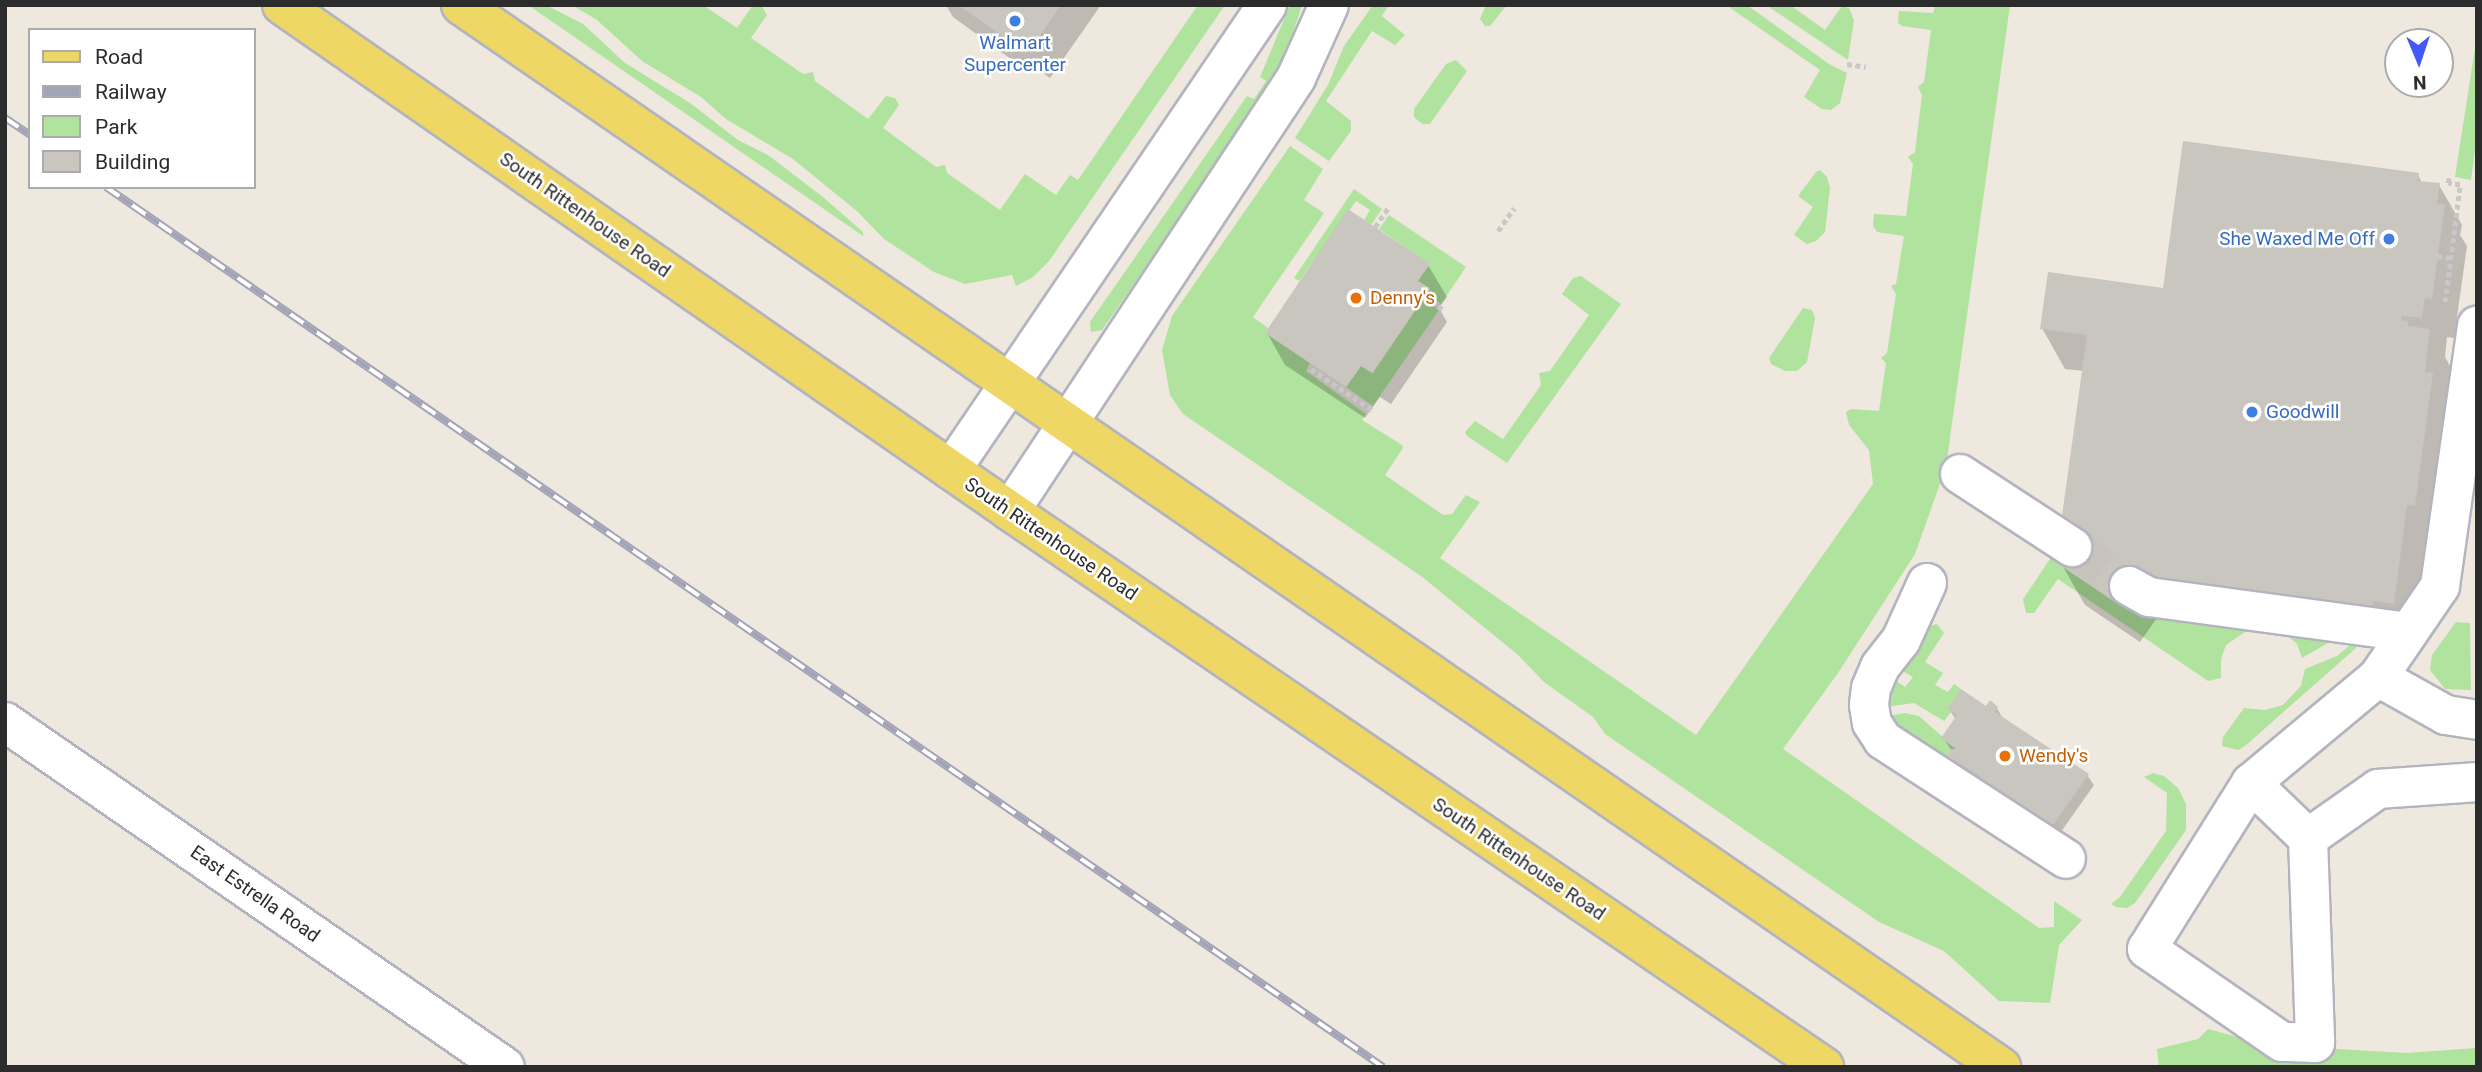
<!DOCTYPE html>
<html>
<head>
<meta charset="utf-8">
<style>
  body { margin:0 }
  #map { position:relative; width:2482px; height:1072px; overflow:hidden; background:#eee8df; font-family:Roboto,sans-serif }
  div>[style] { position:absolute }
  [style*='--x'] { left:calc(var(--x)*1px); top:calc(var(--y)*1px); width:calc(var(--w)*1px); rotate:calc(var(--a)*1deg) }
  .green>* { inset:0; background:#b0e39d }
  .shadow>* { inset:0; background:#0003 }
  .building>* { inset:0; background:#c9c5bf }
  .minor-tunnel>* { height:38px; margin-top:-19px; transform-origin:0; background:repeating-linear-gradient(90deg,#c7c2bb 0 38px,transparent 0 57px) }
  .path>* { height:4.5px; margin-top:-2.25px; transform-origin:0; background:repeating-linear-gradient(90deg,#c8c8c8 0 5px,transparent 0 8.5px) }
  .roads { filter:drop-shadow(2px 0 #b3b4bf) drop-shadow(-2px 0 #b3b4bf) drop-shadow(0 2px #b3b4bf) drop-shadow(0 -2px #b3b4bf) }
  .minor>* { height:38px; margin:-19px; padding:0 19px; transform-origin:19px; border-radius:19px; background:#fff }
  .major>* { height:38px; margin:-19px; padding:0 19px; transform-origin:19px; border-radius:19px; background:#eed764 }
  .rail>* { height:8px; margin-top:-4px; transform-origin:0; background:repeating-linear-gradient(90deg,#fff 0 16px,#a2a3b6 0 32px); box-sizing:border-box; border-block:2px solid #a2a3b6 }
  .dots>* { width:19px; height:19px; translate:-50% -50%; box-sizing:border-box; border:4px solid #fff; border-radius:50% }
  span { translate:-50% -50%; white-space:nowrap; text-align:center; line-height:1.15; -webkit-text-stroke:5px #fff; paint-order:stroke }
  .shop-label { font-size:19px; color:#366cbe }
  .right { translate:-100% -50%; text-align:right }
  .left { translate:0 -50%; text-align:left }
  .street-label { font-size:19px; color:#2c2c2c }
  .food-label { font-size:19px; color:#c56008 }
  .frame { position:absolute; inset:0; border:7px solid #2c2c2c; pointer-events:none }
  .legend { position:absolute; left:28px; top:28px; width:228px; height:161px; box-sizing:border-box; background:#fff; border:2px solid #ababab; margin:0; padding:9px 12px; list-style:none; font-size:21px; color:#2c2c2c }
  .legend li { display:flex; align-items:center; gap:14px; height:35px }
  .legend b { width:35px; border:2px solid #ababab }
  .north { position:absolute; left:2384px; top:28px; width:70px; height:70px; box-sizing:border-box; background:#fff; border:2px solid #ababab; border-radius:50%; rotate:178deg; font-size:19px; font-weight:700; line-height:28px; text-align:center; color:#2c2c2c }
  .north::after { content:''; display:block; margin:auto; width:24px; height:32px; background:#4359f7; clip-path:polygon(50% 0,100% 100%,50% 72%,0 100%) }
</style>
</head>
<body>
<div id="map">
  <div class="green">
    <div style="clip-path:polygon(528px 5px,546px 5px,583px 24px,625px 63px,690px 103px,738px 140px,768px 155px,823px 197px,863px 232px,863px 236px)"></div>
    <div style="clip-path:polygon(572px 5px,703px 5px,737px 28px,753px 5px,761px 5px,767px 15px,751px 38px,803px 74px,813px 72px,815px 81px,868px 119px,886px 96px,895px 98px,899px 105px,883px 128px,936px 167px,945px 165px,947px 173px,1000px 210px,1025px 174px,1056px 195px,1070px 175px,1078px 180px,1198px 5px,1225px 5px,1049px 261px,1033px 277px,1016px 286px,1012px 275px,965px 284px,934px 272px,884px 239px,858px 212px,793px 159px,726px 119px,701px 97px,642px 61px,597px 20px)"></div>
    <div style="clip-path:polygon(1290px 5px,1302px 5px,1282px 66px,1274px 81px,1102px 330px,1091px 332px,1090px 322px,1247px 96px,1254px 99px,1266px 81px,1260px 77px)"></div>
    <div style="clip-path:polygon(1373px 5px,1389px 5px,1382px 16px,1405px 35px,1395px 45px,1372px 31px,1326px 101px,1351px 121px,1351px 131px,1329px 161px,1295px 138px,1328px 85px,1344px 46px)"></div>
    <div style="clip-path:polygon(1486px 5px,1507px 5px,1490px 26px,1485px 26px,1480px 19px)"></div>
    <div style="clip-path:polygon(1726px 5px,1747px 5px,1829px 64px,1847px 73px,1840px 103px,1831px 110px,1822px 109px,1804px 97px,1820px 70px)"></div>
    <div style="clip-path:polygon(1766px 5px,1790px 5px,1825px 30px,1842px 6px,1849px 8px,1854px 20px,1848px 60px)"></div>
    <div style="clip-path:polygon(1935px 5px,2010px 5px,1946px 467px,1915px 554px,1838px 673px,1783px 749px,2039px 928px,2054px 927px,2054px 901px,2082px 920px,2059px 945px,2050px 1003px,1999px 1001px,1944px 951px,1879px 922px,1605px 734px,1593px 717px,1544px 682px,1517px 654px,1421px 576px,1183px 414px,1170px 395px,1162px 350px,1172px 316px,1290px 146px,1323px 169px,1304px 200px,1324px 213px,1253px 317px,1268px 328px,1265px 333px,1310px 363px,1306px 371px,1366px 414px,1362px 420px,1402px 445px,1403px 448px,1385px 475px,1443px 515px,1452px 514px,1466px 495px,1480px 502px,1440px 558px,1696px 735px,1873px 484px,1869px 450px,1849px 425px,1846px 412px,1851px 409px,1879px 411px,1886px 363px,1881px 358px,1887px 353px,1896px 294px,1891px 286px,1896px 284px,1904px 236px,1877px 232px,1873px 226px,1874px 214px,1906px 216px,1913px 164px,1908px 157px,1915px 152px,1922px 95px,1918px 87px,1924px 82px,1931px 30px,1902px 26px,1898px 23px,1899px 11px,1933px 13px)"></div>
    <div style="clip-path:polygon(2477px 35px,2477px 135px,2471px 180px,2455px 177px)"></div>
    <div style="clip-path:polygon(1456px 60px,1467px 71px,1430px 124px,1422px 124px,1414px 117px,1414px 109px,1446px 64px)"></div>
    <div style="clip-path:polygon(1820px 170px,1827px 177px,1830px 188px,1825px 232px,1816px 241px,1807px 244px,1794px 235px,1813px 207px,1798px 196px,1816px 172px)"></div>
    <div style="clip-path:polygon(1354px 189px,1382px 209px,1371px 225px,1364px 220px,1370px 210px,1356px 201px,1299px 281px,1294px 278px)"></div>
    <div style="clip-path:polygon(1389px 215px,1466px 267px,1441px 304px,1426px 294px,1430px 288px,1418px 281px,1429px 264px,1379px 229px)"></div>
    <div style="clip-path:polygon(1581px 276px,1621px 304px,1507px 463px,1467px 436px,1465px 432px,1475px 421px,1503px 439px,1541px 385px,1539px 373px,1550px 371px,1589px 315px,1562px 294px,1573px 278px)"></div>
    <div style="clip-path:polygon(1423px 299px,1439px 310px,1373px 406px,1346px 387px,1361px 366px,1373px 373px)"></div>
    <div style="clip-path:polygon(1803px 308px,1812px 310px,1815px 318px,1807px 362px,1797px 371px,1785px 371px,1771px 364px,1769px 358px)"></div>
    <div style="clip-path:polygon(2052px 556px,2064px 559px,2060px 565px,2116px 603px,2119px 600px,2340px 636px,2302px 658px,2297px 644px,2285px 633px,2251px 628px,2226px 645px,2221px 659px,2221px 678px,2208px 681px,2058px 579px,2034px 613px,2026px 613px,2023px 599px)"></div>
    <div style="clip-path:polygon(2456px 622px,2470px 623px,2471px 690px,2445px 689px,2430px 670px,2432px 655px)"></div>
    <div style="clip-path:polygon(1937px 624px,1944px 633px,1925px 662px,1943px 673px,1935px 685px,1948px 692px,1954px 684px,1961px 689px,1948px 708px,1951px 712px,1944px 721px,1914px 703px,1885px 707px,1892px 678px,1905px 687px,1913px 677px,1899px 669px,1929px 626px)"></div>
    <div style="clip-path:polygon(2356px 640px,2356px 648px,2245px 746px,2238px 750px,2222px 746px,2223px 737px,2244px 708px,2265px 710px,2283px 705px,2301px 686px,2305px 669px,2337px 656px)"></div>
    <div style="clip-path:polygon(1905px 713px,1919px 716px,1956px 749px,1951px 749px,1942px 762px,1894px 727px,1888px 716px)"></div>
    <div style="clip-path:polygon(2153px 773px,2164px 776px,2178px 788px,2186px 804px,2186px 830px,2135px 903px,2127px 908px,2116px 907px,2111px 904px,2120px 897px,2166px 831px,2167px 793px,2144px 777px)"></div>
    <div style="clip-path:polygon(2208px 1029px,2267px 1045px,2406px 1053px,2477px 1048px,2477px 1067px,2159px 1067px,2157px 1049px,2198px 1039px)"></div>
  </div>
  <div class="shadow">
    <div style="clip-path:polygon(946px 5px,1101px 5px,1050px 78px,1040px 71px,1037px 74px,1028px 68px,1026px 70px,953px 17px)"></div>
    <div style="clip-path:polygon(2418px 175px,2422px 183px,2439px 185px,2462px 225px,2460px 235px,2467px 246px,2454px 338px,2447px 337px,2445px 357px,2453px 371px,2416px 643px,2394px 650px,2356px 646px,2353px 640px,2162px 611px,2140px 642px,2085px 605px,2062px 565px,2078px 541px,2064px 516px,2084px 371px,2065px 369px,2042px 328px,2165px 290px)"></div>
    <div style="clip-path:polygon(1428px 265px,1447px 297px,1439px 308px,1447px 322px,1391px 404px,1380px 397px,1365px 418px,1285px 365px,1267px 333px)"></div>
    <div style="clip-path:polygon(1997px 708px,2003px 719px,2087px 775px,2094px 785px,2056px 839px,1964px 785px,1952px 751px,1943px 738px,1956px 720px,1949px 709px)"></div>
  </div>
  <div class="building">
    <div style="clip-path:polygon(958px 5px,1061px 5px,1031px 48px,1021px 40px,1019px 43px,1010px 37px,1008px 40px)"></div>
    <div style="clip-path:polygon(2183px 141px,2419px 173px,2418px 181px,2440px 183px,2437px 203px,2445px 204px,2432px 299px,2425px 298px,2422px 318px,2402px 316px,2401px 320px,2408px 321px,2408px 326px,2430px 329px,2425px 372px,2433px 373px,2415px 506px,2407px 505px,2394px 604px,2373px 601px,2372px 611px,2331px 606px,2332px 601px,2143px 575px,2138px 572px,2117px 603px,2060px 565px,2083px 531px,2062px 516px,2087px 335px,2040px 329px,2048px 272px,2163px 288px)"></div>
    <div style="clip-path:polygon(1348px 209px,1430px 264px,1418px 281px,1430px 289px,1372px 373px,1361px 366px,1346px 387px,1265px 333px)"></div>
    <div style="clip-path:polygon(1961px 689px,1986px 706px,1990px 700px,1998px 707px,1995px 712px,2089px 774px,2050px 829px,2004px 793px,1998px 803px,1972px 785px,1979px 776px,1964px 766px,1957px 775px,1941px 764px,1951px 749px,1956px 749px,1941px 738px,1957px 715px,1947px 709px)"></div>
  </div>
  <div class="minor-tunnel">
    <div style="--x:2072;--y:547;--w:69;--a:34.4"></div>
  </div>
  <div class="path">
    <div style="--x:1847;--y:64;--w:19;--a:9"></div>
    <div style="--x:1375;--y:227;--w:23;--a:-56"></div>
    <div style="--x:1498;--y:231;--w:28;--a:-55"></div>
    <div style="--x:2437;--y:256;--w:13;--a:9"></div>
    <div style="--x:1424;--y:297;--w:24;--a:33"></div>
    <div style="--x:2445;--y:302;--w:118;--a:-82.7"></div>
    <div style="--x:2460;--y:185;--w:12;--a:-171"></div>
    <div style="--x:2448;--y:183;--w:6;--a:-81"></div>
    <div style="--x:1311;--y:369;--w:76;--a:33.7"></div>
  </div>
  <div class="roads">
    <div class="minor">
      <div style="--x:951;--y:470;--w:562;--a:-55.8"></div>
      <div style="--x:1960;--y:474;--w:134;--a:33.1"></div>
      <div style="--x:1010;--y:511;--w:519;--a:-56.55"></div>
      <div style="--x:1296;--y:78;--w:80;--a:-65.7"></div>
      <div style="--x:1927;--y:583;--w:63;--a:114.5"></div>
      <div style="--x:1901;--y:640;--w:34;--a:128"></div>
      <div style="--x:1880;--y:667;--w:23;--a:113"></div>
      <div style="--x:1871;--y:688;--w:17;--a:97"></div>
      <div style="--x:1869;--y:705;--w:18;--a:81"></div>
      <div style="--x:1872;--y:723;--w:20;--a:57"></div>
      <div style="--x:1883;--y:740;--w:218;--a:33"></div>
      <div style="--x:2129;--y:586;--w:23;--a:29"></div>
      <div style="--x:2149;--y:597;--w:262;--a:7.7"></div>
      <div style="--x:2378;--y:677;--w:78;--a:29.2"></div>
      <div style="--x:2446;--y:715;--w:31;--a:9"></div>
      <div style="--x:5;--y:722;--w:607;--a:34.61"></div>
      <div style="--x:2251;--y:783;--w:79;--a:44"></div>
      <div style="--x:2308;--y:838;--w:205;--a:88"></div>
      <div style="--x:2315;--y:1043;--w:33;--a:-178"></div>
      <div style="--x:2282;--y:1042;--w:164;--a:-145.4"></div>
      <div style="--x:2147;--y:949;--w:196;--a:-57.9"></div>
      <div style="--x:2251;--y:783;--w:165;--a:-39.8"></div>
      <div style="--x:2378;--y:677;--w:110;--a:-55.7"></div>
      <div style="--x:2440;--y:586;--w:263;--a:-81.9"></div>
      <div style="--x:2308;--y:838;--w:85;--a:-35"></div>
      <div style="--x:2378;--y:789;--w:99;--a:-4"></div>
    </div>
    <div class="major">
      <div style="--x:282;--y:5;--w:887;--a:34.8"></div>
      <div style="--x:1010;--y:511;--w:986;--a:34.33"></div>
      <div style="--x:461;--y:5;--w:1871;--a:34.59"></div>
    </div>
  </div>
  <div class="rail">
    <div style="--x:5;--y:118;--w:30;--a:34"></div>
    <div style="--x:106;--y:187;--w:1551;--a:34.57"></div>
  </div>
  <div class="dots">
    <div style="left:1015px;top:21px;background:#3f7fe0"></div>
    <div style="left:2389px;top:239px;background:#3f7fe0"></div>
    <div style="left:1356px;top:298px;background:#e8710a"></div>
    <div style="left:2252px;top:412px;background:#3f7fe0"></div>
    <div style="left:2005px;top:756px;background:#e8710a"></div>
  </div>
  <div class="shop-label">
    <span style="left:1015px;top:54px">Walmart<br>Supercenter</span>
    <span class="right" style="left:2375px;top:239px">She Waxed Me Off</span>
    <span class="left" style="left:2266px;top:412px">Goodwill</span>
  </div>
  <div class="street-label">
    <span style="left:585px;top:215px;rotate:35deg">South Rittenhouse Road</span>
    <span style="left:1051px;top:539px;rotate:34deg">South Rittenhouse Road</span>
    <span style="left:1519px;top:859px;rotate:34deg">South Rittenhouse Road</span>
    <span style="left:255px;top:894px;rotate:35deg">East Estrella Road</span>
  </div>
  <div class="food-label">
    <span class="left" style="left:1370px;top:298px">Denny's</span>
    <span class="left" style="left:2019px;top:756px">Wendy's</span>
  </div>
  <div class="frame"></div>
  <ul class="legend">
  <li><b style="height:9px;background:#eed764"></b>Road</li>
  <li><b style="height:9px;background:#a2a3b6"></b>Railway</li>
  <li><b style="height:19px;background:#b0e39d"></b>Park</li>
  <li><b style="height:19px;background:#c9c5bf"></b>Building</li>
  </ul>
  <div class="north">N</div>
</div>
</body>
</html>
